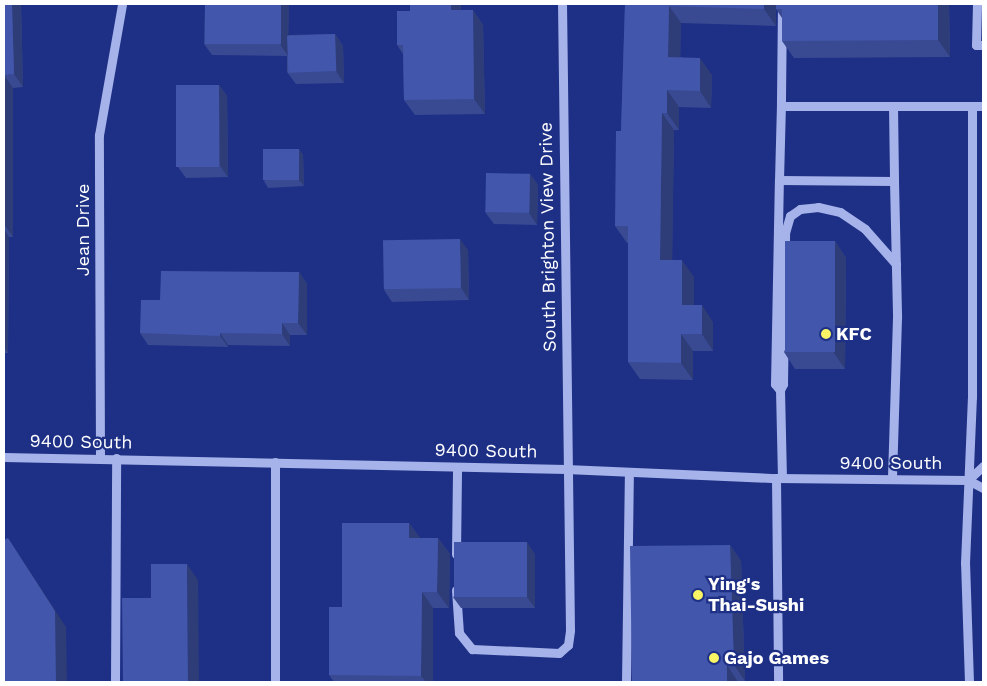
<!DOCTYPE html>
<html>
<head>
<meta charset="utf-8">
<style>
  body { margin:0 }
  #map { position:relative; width:987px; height:686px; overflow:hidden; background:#1e3085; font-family:"Work Sans",sans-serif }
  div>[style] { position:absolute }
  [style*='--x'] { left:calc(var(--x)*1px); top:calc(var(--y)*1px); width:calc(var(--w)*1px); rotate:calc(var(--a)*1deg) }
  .minor>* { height:9px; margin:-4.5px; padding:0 4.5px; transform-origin:4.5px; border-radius:4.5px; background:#a6b2ea }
  .wall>* { inset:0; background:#394a93 }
  .shaded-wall>* { inset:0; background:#2e3c78 }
  .building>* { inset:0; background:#4256ab; transform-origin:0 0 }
  .dots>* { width:14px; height:14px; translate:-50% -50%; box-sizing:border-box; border:2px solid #1e3085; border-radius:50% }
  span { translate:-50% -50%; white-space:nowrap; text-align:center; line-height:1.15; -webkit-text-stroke:4.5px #1e3085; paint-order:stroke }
  .street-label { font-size:18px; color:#fff }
  .poi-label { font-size:18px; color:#fff; font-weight:700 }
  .left { translate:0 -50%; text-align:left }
  .frame { position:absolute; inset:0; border:5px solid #fff; pointer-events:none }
</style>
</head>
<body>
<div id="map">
  <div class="minor">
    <div style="--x:782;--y:4;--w:102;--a:90.6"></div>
    <div style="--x:781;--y:106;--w:202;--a:0"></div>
    <div style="--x:977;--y:4;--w:41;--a:91.4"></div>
    <div style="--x:976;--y:45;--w:7;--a:0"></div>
    <div style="--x:893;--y:106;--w:75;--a:89.2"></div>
    <div style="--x:779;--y:180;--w:74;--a:-88.5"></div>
    <div style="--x:780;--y:390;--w:7;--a:-63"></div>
    <div style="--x:783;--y:384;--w:151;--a:-89.2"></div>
    <div style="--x:785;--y:233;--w:18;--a:-74"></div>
    <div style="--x:790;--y:216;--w:12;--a:-35"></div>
    <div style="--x:800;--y:209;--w:18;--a:-6"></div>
    <div style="--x:818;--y:207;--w:23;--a:13"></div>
    <div style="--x:840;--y:212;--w:30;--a:34"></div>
    <div style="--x:865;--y:229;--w:47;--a:48.5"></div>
    <div style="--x:4;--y:457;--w:562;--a:1.22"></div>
    <div style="--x:566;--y:469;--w:210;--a:2.5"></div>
    <div style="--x:776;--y:478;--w:192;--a:0.6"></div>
    <div style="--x:968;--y:480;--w:17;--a:28"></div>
    <div style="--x:100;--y:458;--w:323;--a:-90.2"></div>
    <div style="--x:99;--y:135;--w:133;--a:-80"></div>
    <div style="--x:275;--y:462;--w:220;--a:90"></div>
    <div style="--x:776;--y:478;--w:204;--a:89.4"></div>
    <div style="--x:782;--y:478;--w:88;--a:-91.3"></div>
    <div style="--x:780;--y:390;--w:8;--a:-130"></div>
    <div style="--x:775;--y:384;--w:204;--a:-88.9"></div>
    <div style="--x:779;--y:180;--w:115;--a:0.5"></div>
    <div style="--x:894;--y:181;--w:137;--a:88.7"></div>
    <div style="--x:897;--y:318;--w:161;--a:91.8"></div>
    <div style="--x:968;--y:480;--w:21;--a:-43"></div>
    <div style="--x:456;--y:554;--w:87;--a:-89.3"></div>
    <div style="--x:456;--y:590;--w:43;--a:86"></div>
    <div style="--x:459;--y:633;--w:21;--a:51"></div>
    <div style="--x:472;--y:649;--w:87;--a:2.6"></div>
    <div style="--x:559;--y:653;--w:12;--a:-42"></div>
    <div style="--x:568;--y:645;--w:15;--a:-82"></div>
    <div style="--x:570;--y:630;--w:626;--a:-90.73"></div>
    <div style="--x:115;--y:682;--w:224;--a:-89.7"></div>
    <div style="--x:626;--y:682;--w:210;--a:-89.2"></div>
    <div style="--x:969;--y:682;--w:119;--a:-91.9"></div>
    <div style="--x:965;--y:563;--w:166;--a:-87.6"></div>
    <div style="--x:972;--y:397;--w:291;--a:-90"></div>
  </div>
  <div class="wall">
    <div style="clip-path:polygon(4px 4px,21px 4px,23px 87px,13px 88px,13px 237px,9px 237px,8px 353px,4px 353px)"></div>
    <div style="clip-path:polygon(205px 4px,289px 4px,288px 35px,335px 34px,343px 46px,344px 83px,296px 84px,287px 72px,287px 56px,212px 55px,204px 44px)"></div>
    <div style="clip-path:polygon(410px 4px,461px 4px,461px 10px,473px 10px,483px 25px,485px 114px,415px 115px,404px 100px,403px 54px,397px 45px,410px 11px)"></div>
    <div style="clip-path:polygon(625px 4px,776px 4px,776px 26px,681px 23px,680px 57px,712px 75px,711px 108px,679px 107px,679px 130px,674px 130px,672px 260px,694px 277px,694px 305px,713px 322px,713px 351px,693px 351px,693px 380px,640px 379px,628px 362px,628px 243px,627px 243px,615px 226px,621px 131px)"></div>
    <div style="clip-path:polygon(949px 4px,950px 57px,794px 58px,782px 41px,782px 18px,776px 9px)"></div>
    <div style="clip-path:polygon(219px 85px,227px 96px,228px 177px,186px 178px,178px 167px)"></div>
    <div style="clip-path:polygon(299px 149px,303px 155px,304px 186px,268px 188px,264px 181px)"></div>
    <div style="clip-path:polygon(530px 174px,538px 185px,537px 225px,494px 224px,485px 212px)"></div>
    <div style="clip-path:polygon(835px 241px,846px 258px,845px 369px,795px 369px,784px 352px)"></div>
    <div style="clip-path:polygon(468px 250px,469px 300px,392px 302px,384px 290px)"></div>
    <div style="clip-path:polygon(299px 272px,307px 284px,307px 335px,290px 335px,290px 346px,228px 345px,228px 347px,148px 345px,140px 333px,160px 300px)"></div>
    <div style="clip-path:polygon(409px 523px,420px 538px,438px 538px,450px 554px,449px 608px,433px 608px,433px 682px,334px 682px,329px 675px,342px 607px)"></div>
    <div style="clip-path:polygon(730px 545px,741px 561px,745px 681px,738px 682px,632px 682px)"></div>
    <div style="clip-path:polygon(535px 554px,535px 608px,461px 608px,453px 597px)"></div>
  </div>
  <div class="shaded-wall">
    <div style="clip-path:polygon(12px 4px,21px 4px,23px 87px,14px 74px)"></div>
    <div style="clip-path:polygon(281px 4px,289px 4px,288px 56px,280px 44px)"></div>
    <div style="clip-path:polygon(451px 4px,461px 4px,461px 25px,451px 10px)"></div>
    <div style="clip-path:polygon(764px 4px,776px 4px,776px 26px,764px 9px)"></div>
    <div style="clip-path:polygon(938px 4px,949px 4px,950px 57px,938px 40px)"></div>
    <div style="clip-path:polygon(669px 6px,681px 23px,680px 74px,668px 57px)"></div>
    <div style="clip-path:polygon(473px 10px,483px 25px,485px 114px,474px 99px)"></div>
    <div style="clip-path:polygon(335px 34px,343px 46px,344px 83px,336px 71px)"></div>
    <div style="clip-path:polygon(700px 58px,712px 75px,711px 108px,700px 91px)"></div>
    <div style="clip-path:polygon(4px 75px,13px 88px,13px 237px,4px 224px)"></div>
    <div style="clip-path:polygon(219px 85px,227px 96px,228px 177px,220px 166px)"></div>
    <div style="clip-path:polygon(667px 90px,679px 107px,679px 130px,667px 113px)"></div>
    <div style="clip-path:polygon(662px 113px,674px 130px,672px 277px,660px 260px)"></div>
    <div style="clip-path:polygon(299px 149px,303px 155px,304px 186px,299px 180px)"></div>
    <div style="clip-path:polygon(530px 174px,538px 185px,537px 225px,529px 213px)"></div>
    <div style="clip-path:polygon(4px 229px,9px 237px,8px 353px,4px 347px)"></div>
    <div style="clip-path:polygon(460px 239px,468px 250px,469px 300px,461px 288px)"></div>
    <div style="clip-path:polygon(835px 241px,846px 258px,845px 369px,834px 353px)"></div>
    <div style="clip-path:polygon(682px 260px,694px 277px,694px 322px,682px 305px)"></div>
    <div style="clip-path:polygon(299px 272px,307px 284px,307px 335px,298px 323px)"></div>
    <div style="clip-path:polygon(702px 305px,713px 322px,713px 351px,702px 334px)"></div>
    <div style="clip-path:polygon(282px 323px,290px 335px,290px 346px,282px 334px)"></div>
    <div style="clip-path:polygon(220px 333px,228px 345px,228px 347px,220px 336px)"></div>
    <div style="clip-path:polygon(681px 334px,693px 351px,693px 380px,681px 363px)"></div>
    <div style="clip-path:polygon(409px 523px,421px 539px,409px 538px)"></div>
    <div style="clip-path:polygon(8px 538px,66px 627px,67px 682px,56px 682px)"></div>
    <div style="clip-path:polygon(438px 538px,450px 554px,449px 608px,437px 592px)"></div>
    <div style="clip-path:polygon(527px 542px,535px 554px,535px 608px,527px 597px)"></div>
    <div style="clip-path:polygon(730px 545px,741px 561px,745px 681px,734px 665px)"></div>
    <div style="clip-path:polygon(187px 564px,198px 580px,199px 682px,188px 682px)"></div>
    <div style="clip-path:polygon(422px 592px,433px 608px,433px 682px,426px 682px,421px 676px)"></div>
    <div style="clip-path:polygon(727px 665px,738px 682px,727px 682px)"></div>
  </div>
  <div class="building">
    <div style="clip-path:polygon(4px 4px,12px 4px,14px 74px,4px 75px)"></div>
    <div style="left:205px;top:4px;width:76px;height:40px"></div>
    <div style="clip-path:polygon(410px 4px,451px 4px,451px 10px,473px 10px,474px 99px,404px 100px,403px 45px,397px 45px,397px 11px,410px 11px)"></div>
    <div style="clip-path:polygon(625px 4px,764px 4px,764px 9px,669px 6px,668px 57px,700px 58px,700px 91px,667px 90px,667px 113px,662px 113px,660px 260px,682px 260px,682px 305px,702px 305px,702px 334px,681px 334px,681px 363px,628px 362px,628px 226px,615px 226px,616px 131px,621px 131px)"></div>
    <div style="clip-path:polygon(776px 4px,938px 4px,938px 40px,782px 41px,782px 9px,776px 9px)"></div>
    <div style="left:335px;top:34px;width:37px;height:48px;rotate:88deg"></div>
    <div style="left:176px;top:85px;width:43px;height:82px"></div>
    <div style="left:299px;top:149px;width:31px;height:36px;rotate:90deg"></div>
    <div style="left:486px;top:173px;width:44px;height:39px;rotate:1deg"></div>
    <div style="left:460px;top:239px;width:49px;height:77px;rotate:89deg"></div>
    <div style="left:785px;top:241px;width:50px;height:111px"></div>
    <div style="clip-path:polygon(161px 271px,299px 272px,298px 323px,282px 323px,282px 334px,220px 333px,220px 336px,140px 333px,141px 300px,160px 300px)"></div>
    <div style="clip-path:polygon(342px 523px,409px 523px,409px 538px,438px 538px,437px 592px,422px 592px,421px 676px,329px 675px,329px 607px,342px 607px)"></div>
    <div style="clip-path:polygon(8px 538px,55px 611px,56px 682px,4px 682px,4px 540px)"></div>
    <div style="left:454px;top:542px;width:73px;height:55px"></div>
    <div style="clip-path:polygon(730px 545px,734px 665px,727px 665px,727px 682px,632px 682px,630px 546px)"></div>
    <div style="clip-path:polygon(151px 564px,187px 564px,188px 682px,123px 682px,122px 598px,151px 598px)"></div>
  </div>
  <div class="dots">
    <div style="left:826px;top:334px;background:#f9f565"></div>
    <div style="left:698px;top:595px;background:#f9f565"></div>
    <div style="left:714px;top:658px;background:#f9f565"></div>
  </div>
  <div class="street-label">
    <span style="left:83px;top:230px;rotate:-90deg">Jean Drive</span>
    <span style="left:548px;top:237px;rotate:-91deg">South Brighton View Drive</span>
    <span style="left:81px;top:442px;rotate:1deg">9400 South</span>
    <span style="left:486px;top:451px;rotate:1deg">9400 South</span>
    <span style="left:891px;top:463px">9400 South</span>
  </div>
  <div class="poi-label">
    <span class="left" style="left:836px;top:334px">KFC</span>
    <span class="left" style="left:708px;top:595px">Ying's<br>Thai-Sushi</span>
    <span class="left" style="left:724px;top:658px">Gajo Games</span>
  </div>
  <div class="frame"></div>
</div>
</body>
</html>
